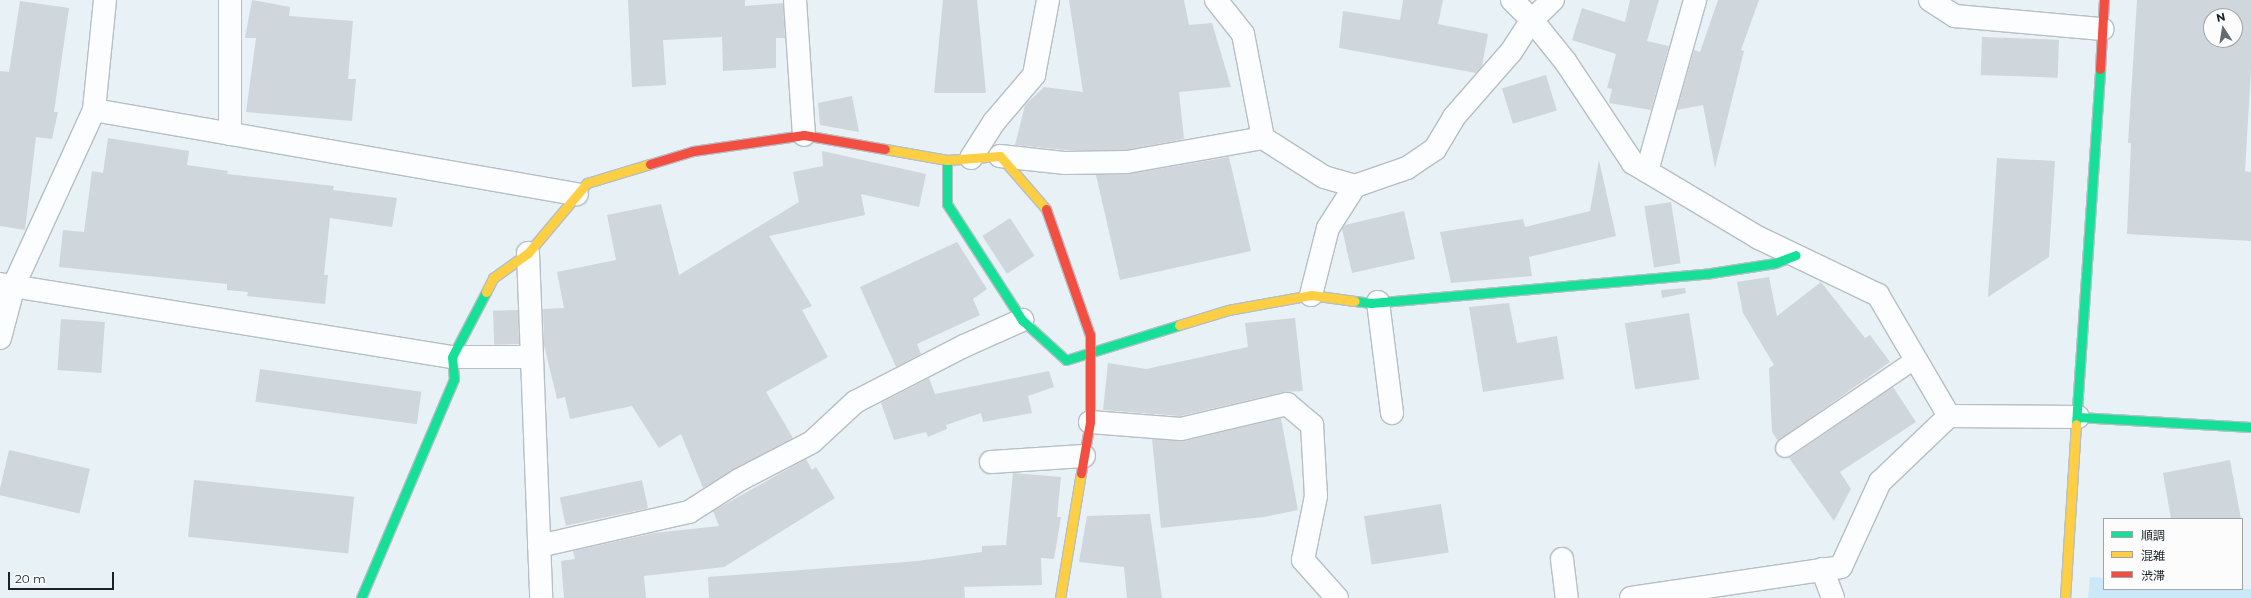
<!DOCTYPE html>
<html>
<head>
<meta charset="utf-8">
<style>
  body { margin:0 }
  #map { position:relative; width:2251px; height:598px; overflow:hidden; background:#e7f1f6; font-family:Montserrat,"Noto Sans JP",sans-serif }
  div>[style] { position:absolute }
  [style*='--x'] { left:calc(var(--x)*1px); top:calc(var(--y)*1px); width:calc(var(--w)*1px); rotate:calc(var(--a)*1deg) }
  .green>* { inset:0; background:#cae8f8 }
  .building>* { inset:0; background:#cfd7dd; transform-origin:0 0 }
  .roads { filter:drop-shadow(1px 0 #b6bfc4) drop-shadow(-1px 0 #b6bfc4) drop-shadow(0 1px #b6bfc4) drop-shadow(0 -1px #b6bfc4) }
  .lane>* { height:18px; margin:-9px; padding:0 9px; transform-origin:9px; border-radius:9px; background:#fbfdfe }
  .street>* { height:22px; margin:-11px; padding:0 11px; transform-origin:11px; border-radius:11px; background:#fbfdfe }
  .fast>* { height:9px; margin:-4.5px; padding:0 4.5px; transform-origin:4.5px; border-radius:4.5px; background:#16e098 }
  .slow>* { height:9px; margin:-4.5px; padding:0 4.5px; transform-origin:4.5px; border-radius:4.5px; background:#ffcf43 }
  .jam>* { height:9px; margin:-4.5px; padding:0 4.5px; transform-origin:4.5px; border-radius:4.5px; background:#f24e42 }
  span { translate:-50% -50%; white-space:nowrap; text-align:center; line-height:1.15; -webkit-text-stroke:4px #fcfcfc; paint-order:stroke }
  .legend { position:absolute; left:2103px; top:518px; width:140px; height:72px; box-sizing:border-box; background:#fcfcfc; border:1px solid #a1a5a8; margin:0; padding:5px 7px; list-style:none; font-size:12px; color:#192329 }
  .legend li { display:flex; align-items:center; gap:8px; height:20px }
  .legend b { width:20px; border:1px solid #a1a5a8 }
  .north { position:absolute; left:2203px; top:8px; width:40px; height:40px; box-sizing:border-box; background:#fcfcfc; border:1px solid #a1a5a8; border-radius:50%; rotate:348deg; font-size:11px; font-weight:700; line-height:16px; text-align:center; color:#192329 }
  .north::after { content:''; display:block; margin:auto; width:14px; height:18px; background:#616b71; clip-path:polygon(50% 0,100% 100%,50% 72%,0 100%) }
  .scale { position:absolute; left:8px; top:572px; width:106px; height:18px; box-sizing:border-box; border:2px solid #192329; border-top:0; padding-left:5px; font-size:12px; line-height:14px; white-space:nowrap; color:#192329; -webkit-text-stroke:3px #fcfcfc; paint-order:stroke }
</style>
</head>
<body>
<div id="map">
  <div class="green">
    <div style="clip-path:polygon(2090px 577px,2104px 578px,2104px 589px,2251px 589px,2251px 598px,2088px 598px)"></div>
  </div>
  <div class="building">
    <div style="clip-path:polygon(252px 0,290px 7px,289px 16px,353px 21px,348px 79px,356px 79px,352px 121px,246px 112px,256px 38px,245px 38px)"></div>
    <div style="clip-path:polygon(628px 0,745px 0,745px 6px,783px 3px,785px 38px,776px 38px,776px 68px,723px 71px,722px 37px,663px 40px,666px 85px,632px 87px)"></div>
    <div style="clip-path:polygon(943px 0,977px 0,986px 93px,934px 93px)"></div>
    <div style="clip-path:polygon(1069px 0,1184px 0,1189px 25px,1212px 23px,1231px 87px,1179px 92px,1184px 139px,1126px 150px,1065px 150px,1015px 145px,1025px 105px,1044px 87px,1083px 92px)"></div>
    <div style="clip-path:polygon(1403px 0,1443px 0,1438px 24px,1488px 34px,1482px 66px,1476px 73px,1339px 48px,1343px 11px,1400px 20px)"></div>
    <div style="clip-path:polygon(1630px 0,1659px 0,1647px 41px,1669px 46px,1651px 110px,1609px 103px,1612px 89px,1607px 88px,1616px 54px,1572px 40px,1582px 8px,1625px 22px)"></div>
    <div style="clip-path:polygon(1718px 0,1759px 0,1741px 50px,1744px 51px,1715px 168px,1703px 105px,1677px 110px,1694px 50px,1700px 52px)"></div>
    <div style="clip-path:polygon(evenodd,2137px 0,2251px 0,2251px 70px,2245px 171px,2251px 172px,2251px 241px,2127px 234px,2131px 143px,2128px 143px,2137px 0,2211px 16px,2235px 16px,2235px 40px,2211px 40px,2211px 16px)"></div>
    <div style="clip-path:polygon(20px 1px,69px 8px,54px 112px,58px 112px,52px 139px,36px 137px,25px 230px,0 226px,0 71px,9px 72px)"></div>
    <div style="left:1982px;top:37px;width:77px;height:38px;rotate:2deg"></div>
    <div style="left:1546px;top:75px;width:37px;height:46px;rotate:73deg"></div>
    <div style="clip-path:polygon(852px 96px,859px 132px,820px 125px,818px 103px)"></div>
    <div style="clip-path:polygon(108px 138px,189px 151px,187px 165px,228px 171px,227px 174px,334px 186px,333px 190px,397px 198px,392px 227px,330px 218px,324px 275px,328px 275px,325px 304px,247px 296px,248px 292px,227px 290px,227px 284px,59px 267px,63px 230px,84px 232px,92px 171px,103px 173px)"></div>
    <div style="clip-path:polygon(822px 151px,926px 174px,919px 207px,861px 194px,865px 215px,769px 236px,812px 306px,802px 310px,828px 357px,766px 392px,793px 438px,703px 488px,681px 434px,659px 448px,632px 406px,570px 419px,565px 397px,557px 399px,544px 345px,543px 309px,564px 308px,557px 272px,616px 260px,607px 215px,661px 204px,679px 275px,799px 202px,793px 172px,823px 166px)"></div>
    <div style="clip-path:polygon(1229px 157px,1251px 251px,1120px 280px,1096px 175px,1129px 174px)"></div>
    <div style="clip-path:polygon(1997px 158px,2055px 161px,2049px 257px,1988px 297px)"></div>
    <div style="clip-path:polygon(1599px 160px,1616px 236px,1529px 257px,1532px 276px,1451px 283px,1440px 232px,1523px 219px,1525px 227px,1590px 211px)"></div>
    <div style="left:1671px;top:202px;width:62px;height:27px;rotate:81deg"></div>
    <div style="clip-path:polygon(1404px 211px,1415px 259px,1352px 273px,1342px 229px,1345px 225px)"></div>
    <div style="left:1010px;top:218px;width:45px;height:33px;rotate:57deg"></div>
    <div style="clip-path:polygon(957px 242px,987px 289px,973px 299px,980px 315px,917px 344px,921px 354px,896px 367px,860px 287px)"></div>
    <div style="clip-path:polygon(1769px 277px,1777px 316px,1821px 282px,1865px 338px,1870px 335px,1890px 362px,1778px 441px,1772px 432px,1769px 368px,1774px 365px,1743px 313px,1737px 282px)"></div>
    <div style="clip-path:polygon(1685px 288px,1686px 293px,1662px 298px,1661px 290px)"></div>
    <div style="clip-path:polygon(1509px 303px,1517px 343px,1557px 336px,1564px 379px,1483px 392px,1469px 307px)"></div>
    <div style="left:518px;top:310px;width:34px;height:25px;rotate:88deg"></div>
    <div style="left:1689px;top:313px;width:67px;height:65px;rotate:81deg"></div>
    <div style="clip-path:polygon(1295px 318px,1303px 391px,1284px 392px,1180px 416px,1103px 410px,1108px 363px,1146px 369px,1248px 347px,1245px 323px)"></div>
    <div style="left:61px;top:319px;width:44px;height:51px;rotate:4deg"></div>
    <div style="left:260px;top:369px;width:163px;height:33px;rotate:8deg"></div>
    <div style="clip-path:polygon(1049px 371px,1054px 387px,1028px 396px,1032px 413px,983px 422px,981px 413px,946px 425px,947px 429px,928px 437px,926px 432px,894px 440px,881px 403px,929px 378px,935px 394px)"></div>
    <div style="clip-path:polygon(1893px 387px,1916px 422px,1840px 472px,1851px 489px,1834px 521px,1789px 458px)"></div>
    <div style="clip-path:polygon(1281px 418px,1298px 510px,1264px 517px,1161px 528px,1152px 439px,1184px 441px)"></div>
    <div style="left:9px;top:450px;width:83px;height:46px;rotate:13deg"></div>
    <div style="clip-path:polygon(806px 459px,812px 470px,816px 467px,835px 498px,724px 567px,644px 576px,646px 598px,564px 598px,561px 561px,575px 559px,573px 551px,654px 533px,719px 526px,713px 511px)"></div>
    <div style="clip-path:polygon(2230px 460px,2241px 519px,2171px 519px,2163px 473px)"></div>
    <div style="clip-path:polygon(1013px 473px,1061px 477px,1057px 517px,1061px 517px,1054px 559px,1041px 558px,1042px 585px,964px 587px,965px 598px,709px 598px,708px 577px,918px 561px,982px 552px,982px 546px,1006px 545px)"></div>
    <div style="left:194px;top:480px;width:161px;height:57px;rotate:6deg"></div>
    <div style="left:642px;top:480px;width:29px;height:84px;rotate:78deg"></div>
    <div style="left:1441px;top:504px;width:49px;height:78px;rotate:81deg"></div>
    <div style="clip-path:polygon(1150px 514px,1162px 598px,1127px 598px,1124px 567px,1079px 562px,1087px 516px)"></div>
  </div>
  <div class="roads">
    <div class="lane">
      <div style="--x:1785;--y:448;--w:158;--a:-34.2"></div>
    </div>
    <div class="street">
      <div style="--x:795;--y:0;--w:135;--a:86.2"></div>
      <div style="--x:1216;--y:0;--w:43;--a:51.5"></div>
      <div style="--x:1243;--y:34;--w:106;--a:79.1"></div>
      <div style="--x:1512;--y:0;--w:28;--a:45"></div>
      <div style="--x:1532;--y:20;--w:53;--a:51.2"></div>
      <div style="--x:1565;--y:61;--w:123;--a:56.3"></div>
      <div style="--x:1633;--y:163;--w:147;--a:30.8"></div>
      <div style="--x:1759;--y:238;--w:132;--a:25.6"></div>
      <div style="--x:1878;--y:295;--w:140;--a:59.6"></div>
      <div style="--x:1949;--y:416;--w:129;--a:0.4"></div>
      <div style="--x:1930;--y:0;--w:30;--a:33"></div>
      <div style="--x:1955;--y:16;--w:148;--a:5.1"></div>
      <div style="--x:94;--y:110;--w:490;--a:9.9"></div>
      <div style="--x:230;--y:134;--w:134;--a:-90"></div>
      <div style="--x:1000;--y:156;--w:64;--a:6.2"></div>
      <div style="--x:1064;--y:163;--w:63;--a:-0.9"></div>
      <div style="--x:1127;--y:162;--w:138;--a:-10"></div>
      <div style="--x:1263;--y:138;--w:72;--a:32.6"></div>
      <div style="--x:1324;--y:177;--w:32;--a:16"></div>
      <div style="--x:1355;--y:186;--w:55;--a:-19.1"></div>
      <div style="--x:1407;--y:168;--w:34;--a:-34"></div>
      <div style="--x:1435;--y:149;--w:37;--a:-59"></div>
      <div style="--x:1454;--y:117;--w:86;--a:-48.8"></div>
      <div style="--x:1511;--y:52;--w:38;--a:-57"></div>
      <div style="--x:1532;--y:20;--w:29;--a:-44"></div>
      <div style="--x:971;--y:158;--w:43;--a:-57.4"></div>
      <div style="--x:994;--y:122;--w:62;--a:-49.6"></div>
      <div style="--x:1034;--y:75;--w:76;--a:-79.4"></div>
      <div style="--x:1647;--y:171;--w:178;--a:-74.3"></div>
      <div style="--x:528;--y:253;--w:345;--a:87.8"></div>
      <div style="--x:0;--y:284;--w:458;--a:9.2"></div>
      <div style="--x:452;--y:357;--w:78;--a:0"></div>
      <div style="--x:1311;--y:295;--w:69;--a:-75.8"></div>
      <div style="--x:1328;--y:228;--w:50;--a:-57.3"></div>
      <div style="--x:1378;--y:302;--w:112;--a:82.8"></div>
      <div style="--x:0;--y:338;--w:55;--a:-75.2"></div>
      <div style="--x:14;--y:285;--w:192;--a:-65.4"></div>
      <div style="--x:94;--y:110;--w:111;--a:-84.3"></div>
      <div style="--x:1090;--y:422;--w:91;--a:4.4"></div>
      <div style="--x:1181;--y:429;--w:109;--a:-13.3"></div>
      <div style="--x:1287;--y:404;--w:33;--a:40"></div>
      <div style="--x:1312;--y:425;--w:71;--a:86.8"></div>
      <div style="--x:1316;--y:496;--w:65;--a:101.5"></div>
      <div style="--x:1303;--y:560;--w:51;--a:48.2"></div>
      <div style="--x:991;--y:462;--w:93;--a:-3.7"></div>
      <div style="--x:539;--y:546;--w:154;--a:-12.8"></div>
      <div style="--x:689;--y:512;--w:59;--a:-32.6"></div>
      <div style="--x:739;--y:480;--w:82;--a:-27.5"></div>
      <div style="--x:812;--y:442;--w:59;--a:-42.9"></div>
      <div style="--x:855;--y:402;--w:123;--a:-27.2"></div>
      <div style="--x:964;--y:346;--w:64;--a:-24.1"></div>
      <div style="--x:1562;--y:559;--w:39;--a:83"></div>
      <div style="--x:1822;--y:569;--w:31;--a:69"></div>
      <div style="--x:1631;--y:598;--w:212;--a:-8.4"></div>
      <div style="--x:1841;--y:567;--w:94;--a:-65.4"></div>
      <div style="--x:1880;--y:482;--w:95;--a:-43.7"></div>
    </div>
    <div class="fast">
      <div style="--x:947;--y:160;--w:44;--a:90"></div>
      <div style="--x:947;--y:204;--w:138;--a:57.1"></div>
      <div style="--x:1022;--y:320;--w:59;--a:42.3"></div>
      <div style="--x:1066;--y:360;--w:118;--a:-17.2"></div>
      <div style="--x:1355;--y:301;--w:16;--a:7"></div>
      <div style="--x:1371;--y:303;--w:341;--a:-5"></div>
      <div style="--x:1711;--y:273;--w:65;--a:-8.9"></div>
      <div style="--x:1775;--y:263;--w:22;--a:-21"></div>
      <div style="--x:2078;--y:417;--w:173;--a:3.3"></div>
      <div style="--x:2076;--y:424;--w:356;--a:-86.1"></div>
      <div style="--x:361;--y:598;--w:238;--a:-67"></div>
      <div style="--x:454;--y:379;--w:22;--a:-95"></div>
      <div style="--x:452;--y:357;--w:73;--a:-62.4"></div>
    </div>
    <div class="slow">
      <div style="--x:885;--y:149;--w:63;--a:10.1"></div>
      <div style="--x:947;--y:160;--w:53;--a:-4.3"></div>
      <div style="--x:1000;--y:156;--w:70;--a:49"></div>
      <div style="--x:486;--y:292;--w:16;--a:-63"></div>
      <div style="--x:493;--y:278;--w:43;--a:-35.5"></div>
      <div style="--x:528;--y:253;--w:92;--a:-49.9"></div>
      <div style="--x:587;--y:183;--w:66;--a:-16.8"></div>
      <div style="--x:1179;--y:325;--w:51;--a:-17"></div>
      <div style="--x:1228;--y:310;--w:84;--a:-10.2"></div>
      <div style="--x:1311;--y:295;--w:44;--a:7.8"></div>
      <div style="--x:1060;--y:598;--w:127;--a:-80.5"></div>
      <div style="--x:2065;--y:598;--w:174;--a:-86.4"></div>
    </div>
    <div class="jam">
      <div style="--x:2100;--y:69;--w:69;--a:-86.7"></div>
      <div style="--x:650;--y:164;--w:45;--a:-16.8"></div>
      <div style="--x:693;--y:151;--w:112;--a:-8.2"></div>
      <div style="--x:804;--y:135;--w:82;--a:9.8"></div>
      <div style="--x:1046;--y:209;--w:133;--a:70.8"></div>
      <div style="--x:1090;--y:335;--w:87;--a:90"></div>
      <div style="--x:1090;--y:422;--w:52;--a:100"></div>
    </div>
  </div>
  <ul class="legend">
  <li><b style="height:5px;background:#16e098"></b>順調</li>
  <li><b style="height:5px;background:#ffcf43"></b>混雑</li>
  <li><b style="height:5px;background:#f24e42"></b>渋滞</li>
  </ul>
  <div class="north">N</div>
  <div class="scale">20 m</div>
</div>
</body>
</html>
